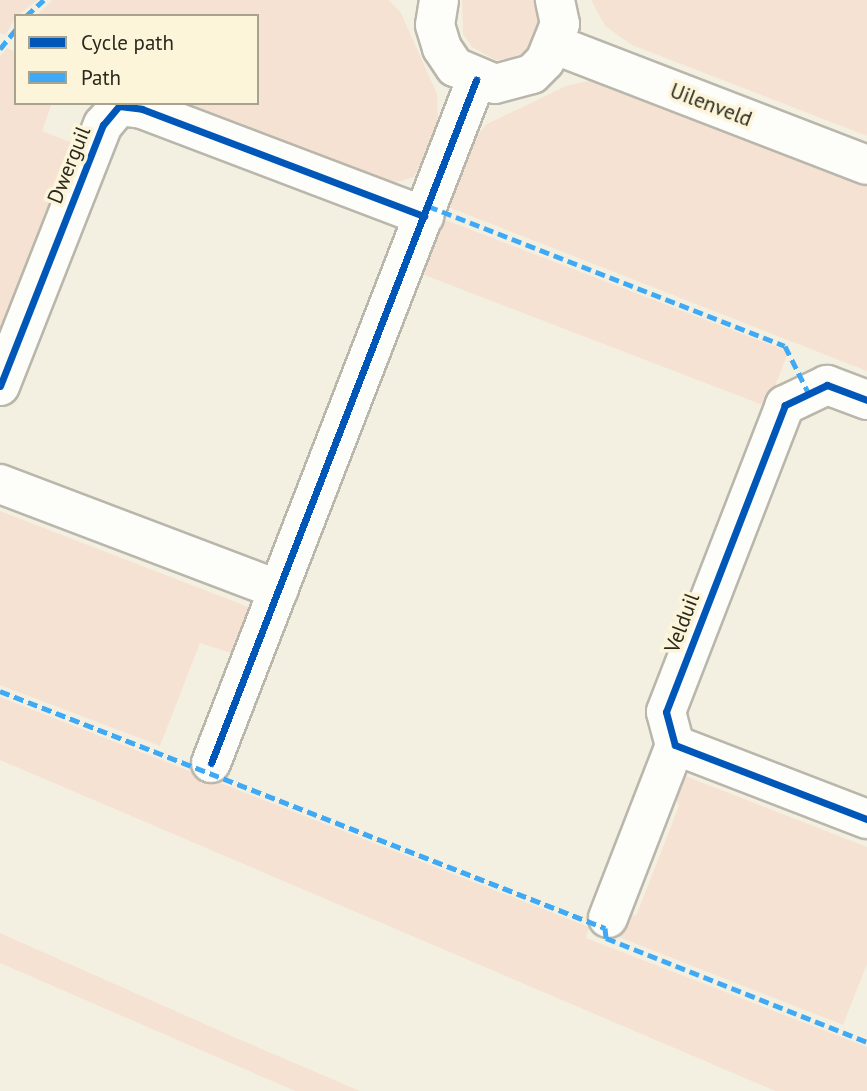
<!DOCTYPE html>
<html>
<head>
<meta charset="utf-8">
<style>
  body { margin:0 }
  #map { position:relative; width:867px; height:1091px; overflow:hidden; background:#f4f0e1; font-family:"PT Sans",sans-serif }
  div>[style] { position:absolute }
  [style*='--x'] { left:calc(var(--x)*1px); top:calc(var(--y)*1px); width:calc(var(--w)*1px); rotate:calc(var(--a)*1deg) }
  .green>* { inset:0; background:#f6e2d3; transform-origin:0 0 }
  .roads { filter:drop-shadow(2px 0 #b9b6ab) drop-shadow(-2px 0 #b9b6ab) drop-shadow(0 2px #b9b6ab) drop-shadow(0 -2px #b9b6ab) }
  .minor>* { height:38px; margin:-19px; padding:0 19px; transform-origin:19px; border-radius:19px; background:#fdfdfa }
  .quiet>* { height:5px; margin-top:-2.5px; transform-origin:0; background:repeating-linear-gradient(90deg,#3fa9f5 0 10px,transparent 0 15px) }
  .cycleway>* { height:7px; margin:-3.5px; padding:0 3.5px; transform-origin:3.5px; border-radius:3.5px; background:#0057b8 }
  span { translate:-50% -50%; white-space:nowrap; text-align:center; line-height:1.15; -webkit-text-stroke:7px #fcf5d9; paint-order:stroke }
  .street-label { font-size:21px; color:#2b291e }
  .legend { position:absolute; left:14px; top:14px; width:245px; height:91px; box-sizing:border-box; background:#fcf5d9; border:2px solid #a8a38e; margin:0; padding:9px 12px; list-style:none; font-size:21px; color:#2b291e }
  .legend li { display:flex; align-items:center; gap:14px; height:35px }
  .legend b { width:35px; border:2px solid #a8a38e }
</style>
</head>
<body>
<div id="map">
  <div class="green">
    <div style="clip-path:polygon(0 0,38px 0,16px 16px,6px 35px,0 33px)"></div>
    <div style="clip-path:polygon(52px 0,389px 0,401px 13px,437px 94px,438px 129px,414px 177px,390px 184px,180px 103px,257px 103px,257px 16px,36px 16px)"></div>
    <div style="clip-path:polygon(462px 0,540px 0,544px 16px,530px 48px,514px 58px,495px 60px,472px 47px,463px 34px)"></div>
    <div style="clip-path:polygon(591px 0,867px 0,867px 136px,632px 45px,605px 26px)"></div>
    <div style="clip-path:polygon(7px 48px,16px 52px,16px 103px,52px 103px,42px 131px,75px 144px,0 337px,0 56px)"></div>
    <div style="clip-path:polygon(593px 80px,867px 183px,867px 371px,448px 207px,473px 140px,487px 124px,566px 86px)"></div>
    <div style="left:443px;top:219px;width:370px;height:59px;rotate:21deg"></div>
    <div style="clip-path:polygon(0 511px,251px 608px,234px 654px,200px 643px,160px 746px,0 685px)"></div>
    <div style="clip-path:polygon(0 697px,589px 927px,586px 938px,867px 1047px,867px 1091px,775px 1091px,0 760px)"></div>
    <div style="clip-path:polygon(675px 772px,867px 847px,867px 964px,843px 1025px,616px 936px,622px 911px,636px 916px,679px 806px,670px 785px)"></div>
    <div style="clip-path:polygon(0 933px,236px 1038px,360px 1091px,295px 1091px,0 963px)"></div>
  </div>
  <div class="roads">
    <div class="minor">
      <div style="--x:439;--y:0;--w:25;--a:99"></div>
      <div style="--x:435;--y:25;--w:24;--a:73"></div>
      <div style="--x:442;--y:48;--w:23;--a:56"></div>
      <div style="--x:455;--y:67;--w:43;--a:23"></div>
      <div style="--x:495;--y:84;--w:38;--a:-15"></div>
      <div style="--x:532;--y:74;--w:18;--a:-45"></div>
      <div style="--x:545;--y:61;--w:40;--a:-68"></div>
      <div style="--x:560;--y:24;--w:25;--a:-102"></div>
      <div style="--x:556;--y:45;--w:333;--a:21.1"></div>
      <div style="--x:0;--y:386;--w:281;--a:-68.5"></div>
      <div style="--x:103;--y:125;--w:25;--a:-50"></div>
      <div style="--x:119;--y:106;--w:23;--a:7"></div>
      <div style="--x:142;--y:109;--w:302;--a:20.8"></div>
      <div style="--x:867;--y:400;--w:43;--a:-159.4"></div>
      <div style="--x:827;--y:385;--w:47;--a:154.5"></div>
      <div style="--x:785;--y:405;--w:329;--a:111.2"></div>
      <div style="--x:666;--y:712;--w:34;--a:75"></div>
      <div style="--x:675;--y:745;--w:206;--a:21.1"></div>
      <div style="--x:0;--y:484;--w:298;--a:20.8"></div>
      <div style="--x:211;--y:763;--w:733;--a:-68.79"></div>
      <div style="--x:608;--y:918;--w:186;--a:-68.8"></div>
    </div>
  </div>
  <div class="quiet">
    <div style="--x:26;--y:16;--w:24;--a:-42"></div>
    <div style="--x:0;--y:49;--w:26;--a:-51"></div>
    <div style="--x:428;--y:206;--w:383;--a:21.4"></div>
    <div style="--x:785;--y:346;--w:54;--a:63.4"></div>
    <div style="--x:0;--y:691;--w:650;--a:21.39"></div>
    <div style="--x:605;--y:928;--w:10;--a:84"></div>
    <div style="--x:606;--y:938;--w:281;--a:21.7"></div>
  </div>
  <div class="cycleway">
    <div style="--x:0;--y:386;--w:281;--a:-68.5"></div>
    <div style="--x:103;--y:125;--w:25;--a:-50"></div>
    <div style="--x:119;--y:106;--w:23;--a:7"></div>
    <div style="--x:142;--y:109;--w:302;--a:20.8"></div>
    <div style="--x:867;--y:400;--w:43;--a:-159.4"></div>
    <div style="--x:827;--y:385;--w:47;--a:154.5"></div>
    <div style="--x:785;--y:405;--w:329;--a:111.2"></div>
    <div style="--x:666;--y:712;--w:34;--a:75"></div>
    <div style="--x:675;--y:745;--w:206;--a:21.1"></div>
    <div style="--x:211;--y:763;--w:733;--a:-68.79"></div>
  </div>
  <div class="street-label">
    <span style="left:711px;top:105px;rotate:21deg">Uilenveld</span>
    <span style="left:69px;top:165px;rotate:-68deg">Dwerguil</span>
    <span style="left:682px;top:623px;rotate:-69deg">Velduil</span>
  </div>
  <ul class="legend">
  <li><b style="height:9px;background:#0057b8"></b>Cycle path</li>
  <li><b style="height:9px;background:#3fa9f5"></b>Path</li>
  </ul>
</div>
</body>
</html>
